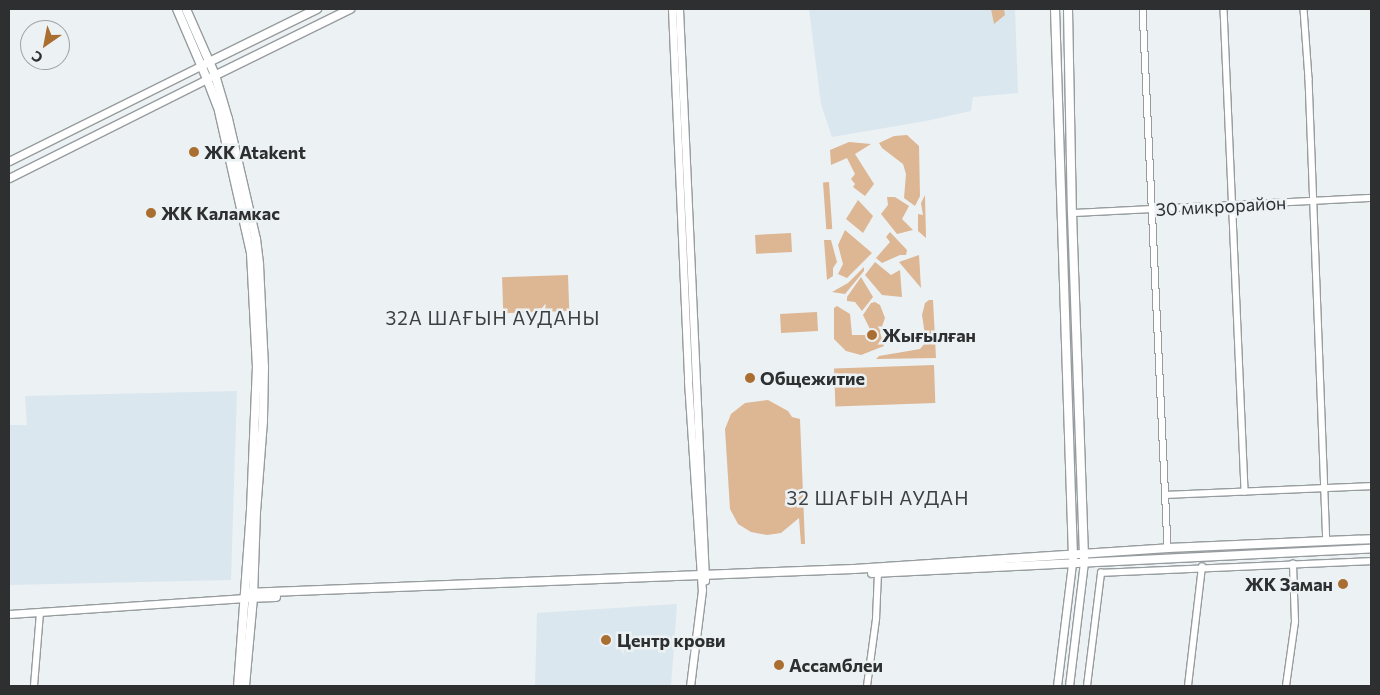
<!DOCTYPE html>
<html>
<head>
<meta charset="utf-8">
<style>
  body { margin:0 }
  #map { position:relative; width:1380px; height:695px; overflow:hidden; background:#ecf1f4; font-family:Commissioner,sans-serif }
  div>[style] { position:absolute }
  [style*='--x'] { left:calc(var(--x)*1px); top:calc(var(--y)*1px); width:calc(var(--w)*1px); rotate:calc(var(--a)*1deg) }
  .built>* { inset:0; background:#dbe7ef }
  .green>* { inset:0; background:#ddb693; transform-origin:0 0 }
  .roads { filter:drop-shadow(1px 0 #979c9e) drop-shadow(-1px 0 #979c9e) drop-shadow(0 1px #979c9e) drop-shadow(0 -1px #979c9e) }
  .minor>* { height:5.5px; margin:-2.75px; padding:0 2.75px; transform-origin:2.75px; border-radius:2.75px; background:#fff }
  .tertiary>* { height:7px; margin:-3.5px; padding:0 3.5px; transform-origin:3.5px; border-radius:3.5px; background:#fff }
  .secondary>* { height:8px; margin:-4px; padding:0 4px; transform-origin:4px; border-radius:4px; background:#fff }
  .dots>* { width:14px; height:14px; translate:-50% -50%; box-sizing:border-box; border:2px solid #ecf1f4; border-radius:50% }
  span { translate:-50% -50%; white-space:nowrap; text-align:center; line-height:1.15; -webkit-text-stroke:5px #ecf1f4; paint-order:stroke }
  .poi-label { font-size:18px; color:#2d2f30; font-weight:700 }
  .left { translate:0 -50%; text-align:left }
  .right { translate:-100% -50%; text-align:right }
  .street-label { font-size:18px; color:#2d2f30 }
  .neighbourhood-label { font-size:19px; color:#3c4042; letter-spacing:1px }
  .frame { position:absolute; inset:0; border:10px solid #2d2f30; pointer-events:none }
  .north { position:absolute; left:20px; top:20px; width:50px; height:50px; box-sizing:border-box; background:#ecf1f4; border:1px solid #a0a3a6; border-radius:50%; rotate:213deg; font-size:14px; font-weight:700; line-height:20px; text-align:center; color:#2d2f30 }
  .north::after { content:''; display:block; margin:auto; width:18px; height:22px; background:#aa6e31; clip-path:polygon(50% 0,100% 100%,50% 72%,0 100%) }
</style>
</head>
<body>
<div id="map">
  <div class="built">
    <div style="clip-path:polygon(809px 9px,1015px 9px,1018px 93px,973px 97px,971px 111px,926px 121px,832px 137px,821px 104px)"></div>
    <div style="clip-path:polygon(237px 391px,231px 580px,9px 585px,9px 425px,27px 425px,25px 396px)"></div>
    <div style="clip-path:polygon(677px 604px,671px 686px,535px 686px,537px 613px)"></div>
  </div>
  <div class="green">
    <div style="clip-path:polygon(991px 9px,1004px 9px,1005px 15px,994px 24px)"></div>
    <div style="clip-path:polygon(907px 135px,919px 146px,920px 196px,915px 206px,904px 198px,906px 174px,903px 164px,882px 148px,879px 143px,894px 136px)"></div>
    <div style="clip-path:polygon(849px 142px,871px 144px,855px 154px,874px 184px,865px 196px,853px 187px,855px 184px,851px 179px,855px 174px,847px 158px,831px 165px,830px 150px)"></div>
    <div style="left:829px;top:182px;width:47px;height:6px;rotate:86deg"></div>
    <div style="clip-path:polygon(925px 195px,926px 238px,918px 231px,918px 214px,923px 215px,921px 203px)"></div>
    <div style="clip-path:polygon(887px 197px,895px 197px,909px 206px,902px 219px,913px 230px,897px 234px,881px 214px,888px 205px)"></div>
    <div style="clip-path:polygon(858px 200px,873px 216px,863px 233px,846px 219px)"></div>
    <div style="clip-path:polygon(845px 230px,872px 253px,847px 278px,838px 274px,843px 264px,838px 245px)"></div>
    <div style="clip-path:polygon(890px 232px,907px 250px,906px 255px,900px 255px,882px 263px,876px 258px,890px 242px,886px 237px)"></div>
    <div style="left:791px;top:233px;width:19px;height:36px;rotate:87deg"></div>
    <div style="clip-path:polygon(824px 240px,831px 240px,837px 262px,833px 268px,833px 276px,827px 280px)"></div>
    <div style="clip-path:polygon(919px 255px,921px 288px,899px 262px)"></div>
    <div style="clip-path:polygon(875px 262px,891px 275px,900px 270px,902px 297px,882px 295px,865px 275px)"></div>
    <div style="clip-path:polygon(864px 267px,864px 271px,845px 294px,832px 292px,848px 283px)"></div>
    <div style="left:568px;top:275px;width:36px;height:66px;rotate:88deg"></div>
    <div style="clip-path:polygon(861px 277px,873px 297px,862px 311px,855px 302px,847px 301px,847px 297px)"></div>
    <div style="clip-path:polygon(929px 300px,933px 300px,936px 358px,876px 359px,879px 356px,920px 349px,926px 342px,922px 315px,925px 303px)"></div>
    <div style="clip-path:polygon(875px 302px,880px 305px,885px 318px,880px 332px,884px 346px,861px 355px,846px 351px,834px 339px,834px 308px,837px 306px,850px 314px,852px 335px,867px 335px,870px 329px,863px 315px,871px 303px)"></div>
    <div style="left:817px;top:312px;width:19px;height:37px;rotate:87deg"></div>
    <div style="left:934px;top:365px;width:38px;height:100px;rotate:88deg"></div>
    <div style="clip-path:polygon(768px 400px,788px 411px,792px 417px,800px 419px,805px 544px,801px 544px,799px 518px,781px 533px,767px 535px,751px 532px,738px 524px,730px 509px,725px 429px,731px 414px,745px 403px)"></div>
  </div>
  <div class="roads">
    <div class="minor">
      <div style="--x:1143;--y:9;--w:540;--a:87.34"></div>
      <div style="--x:1224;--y:9;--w:483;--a:87.5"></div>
      <div style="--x:1304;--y:9;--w:70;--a:85.9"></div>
      <div style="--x:1309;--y:79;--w:461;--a:87.8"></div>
      <div style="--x:1072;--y:213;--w:299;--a:-2.9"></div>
      <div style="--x:1167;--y:495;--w:204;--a:-2.5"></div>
      <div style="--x:34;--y:686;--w:73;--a:-85.3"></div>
      <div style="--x:867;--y:686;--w:68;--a:-82.3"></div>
      <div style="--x:876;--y:619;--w:46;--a:-87.5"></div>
      <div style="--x:1087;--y:686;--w:114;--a:-82.9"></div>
      <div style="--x:1101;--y:573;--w:270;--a:-2.5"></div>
      <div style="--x:1188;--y:686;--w:120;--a:-83.3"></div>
      <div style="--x:1286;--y:686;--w:65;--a:-82"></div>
      <div style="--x:1295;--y:622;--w:58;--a:-92"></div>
    </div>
    <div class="tertiary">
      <div style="--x:672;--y:9;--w:372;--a:87.5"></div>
      <div style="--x:688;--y:381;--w:209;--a:86.2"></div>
      <div style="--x:702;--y:590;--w:97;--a:97.1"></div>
      <div style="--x:679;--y:9;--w:572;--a:87.39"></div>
      <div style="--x:9;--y:161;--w:216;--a:-26.4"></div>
      <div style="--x:9;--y:178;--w:221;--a:-26.6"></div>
      <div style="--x:9;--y:614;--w:237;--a:-3.9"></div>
      <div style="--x:1057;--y:686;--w:124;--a:-83"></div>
      <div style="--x:1069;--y:686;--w:125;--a:-83.1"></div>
    </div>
    <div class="secondary">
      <div style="--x:177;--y:9;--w:76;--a:66.8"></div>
      <div style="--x:207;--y:79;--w:34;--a:69"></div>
      <div style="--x:219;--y:111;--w:146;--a:77.3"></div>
      <div style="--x:251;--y:253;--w:113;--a:87"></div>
      <div style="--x:257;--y:366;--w:144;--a:92.4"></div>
      <div style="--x:251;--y:510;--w:176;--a:94.2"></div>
      <div style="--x:186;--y:9;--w:72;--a:66.3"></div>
      <div style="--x:215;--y:75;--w:46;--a:73.5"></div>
      <div style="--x:228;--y:119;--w:123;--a:76.9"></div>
      <div style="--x:256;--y:239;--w:26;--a:83"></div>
      <div style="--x:259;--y:265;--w:102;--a:87.2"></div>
      <div style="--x:264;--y:367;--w:54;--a:91.1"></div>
      <div style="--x:263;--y:421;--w:90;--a:94.4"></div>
      <div style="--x:256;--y:511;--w:87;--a:92"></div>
      <div style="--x:253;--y:598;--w:88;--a:95.2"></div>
      <div style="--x:1055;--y:9;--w:549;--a:88.12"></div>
      <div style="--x:1068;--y:9;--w:204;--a:88.9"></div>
      <div style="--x:1072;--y:213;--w:345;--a:88"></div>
      <div style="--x:205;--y:64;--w:125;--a:-26.2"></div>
      <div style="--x:212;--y:77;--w:154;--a:-26.2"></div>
      <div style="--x:872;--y:573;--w:500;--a:-2.8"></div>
      <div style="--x:245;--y:593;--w:609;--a:-2.26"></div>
      <div style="--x:854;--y:569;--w:315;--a:-3.8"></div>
      <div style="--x:1168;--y:548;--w:203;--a:-2.5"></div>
      <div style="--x:245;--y:598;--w:31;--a:-2"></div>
    </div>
  </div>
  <div class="dots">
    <div style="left:194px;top:152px;background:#aa6e31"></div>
    <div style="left:151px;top:213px;background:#aa6e31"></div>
    <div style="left:872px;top:335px;background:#aa6e31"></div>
    <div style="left:750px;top:378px;background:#aa6e31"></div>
    <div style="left:1343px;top:584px;background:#aa6e31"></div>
    <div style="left:606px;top:640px;background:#aa6e31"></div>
    <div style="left:779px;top:665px;background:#aa6e31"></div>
  </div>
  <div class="poi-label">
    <span class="left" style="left:204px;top:152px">ЖК Atakent</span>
    <span class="left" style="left:161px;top:213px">ЖК Каламкас</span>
    <span class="left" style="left:882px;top:335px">Жығылған</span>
    <span class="left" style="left:760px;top:378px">Общежитие</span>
    <span class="right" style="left:1333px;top:584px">ЖК Заман</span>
    <span class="left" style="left:617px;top:640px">Центр крови</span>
    <span class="left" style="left:789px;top:665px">Ассамблеи</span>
  </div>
  <div class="street-label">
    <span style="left:1221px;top:206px;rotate:-3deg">30 микрорайон</span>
  </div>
  <div class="neighbourhood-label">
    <span style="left:493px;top:318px">32А ШАҒЫН АУДАНЫ</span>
    <span style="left:878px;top:498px">32 ШАҒЫН АУДАН</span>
  </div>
  <div class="frame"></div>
  <div class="north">С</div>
</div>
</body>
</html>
